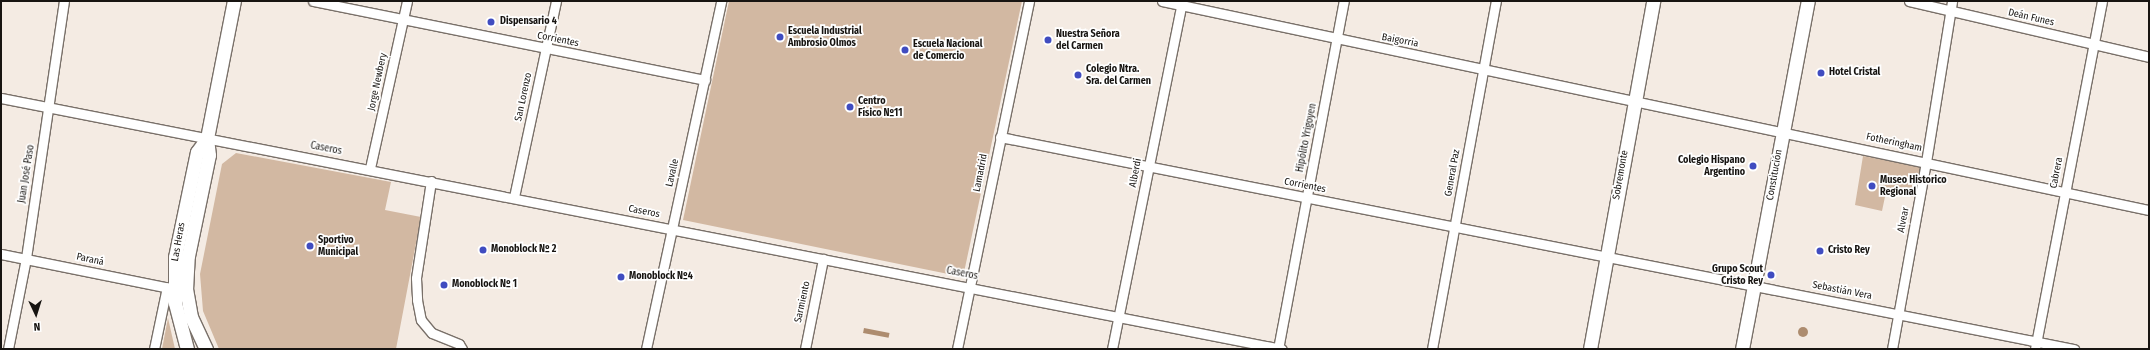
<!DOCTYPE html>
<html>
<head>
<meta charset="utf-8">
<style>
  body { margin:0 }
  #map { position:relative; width:2150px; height:350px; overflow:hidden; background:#f4ebe3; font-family:"Fira Sans Condensed",sans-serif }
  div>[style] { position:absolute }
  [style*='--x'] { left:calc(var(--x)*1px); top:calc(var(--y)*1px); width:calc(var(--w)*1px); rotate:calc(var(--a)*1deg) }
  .green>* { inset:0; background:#d2b8a2 }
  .water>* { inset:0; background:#ad8c6f; transform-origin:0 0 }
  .round { border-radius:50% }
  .roads { filter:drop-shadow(1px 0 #797069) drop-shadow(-1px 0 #797069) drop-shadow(0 1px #797069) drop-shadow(0 -1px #797069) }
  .minor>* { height:9px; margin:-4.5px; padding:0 4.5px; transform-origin:4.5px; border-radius:4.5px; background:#fff }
  .secondary>* { height:13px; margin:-6.5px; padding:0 6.5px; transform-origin:6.5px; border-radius:6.5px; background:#fff }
  .dots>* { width:11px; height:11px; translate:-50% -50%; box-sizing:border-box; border:2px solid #fff; border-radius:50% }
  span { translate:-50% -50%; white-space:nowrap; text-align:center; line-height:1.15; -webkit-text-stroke:3.5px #fff; paint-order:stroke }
  .street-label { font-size:10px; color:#171411 }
  .poi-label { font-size:10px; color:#171411; font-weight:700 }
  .left { translate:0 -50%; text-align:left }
  .right { translate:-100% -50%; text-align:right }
  .frame { position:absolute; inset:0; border:2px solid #171411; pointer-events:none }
  .north { position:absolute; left:16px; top:294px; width:40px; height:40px; -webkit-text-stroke:3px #fff; paint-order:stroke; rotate:176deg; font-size:11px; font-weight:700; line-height:16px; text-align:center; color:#171411 }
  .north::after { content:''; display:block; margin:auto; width:14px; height:18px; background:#171411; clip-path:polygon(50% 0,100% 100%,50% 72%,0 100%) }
</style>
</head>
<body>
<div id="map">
  <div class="green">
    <div style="clip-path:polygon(729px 1px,1022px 1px,963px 277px,683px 220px)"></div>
    <div style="clip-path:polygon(236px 153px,391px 182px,385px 210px,421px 217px,396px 349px,219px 349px,203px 311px,200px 274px,222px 164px)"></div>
    <div style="clip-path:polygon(1863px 156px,1921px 167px,1915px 197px,1886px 192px,1882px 211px,1855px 205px)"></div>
    <div style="clip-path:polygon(168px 318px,175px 349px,162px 349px)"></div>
  </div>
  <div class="water">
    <div class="round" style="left:1798px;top:327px;width:10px;height:10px"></div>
    <div style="left:864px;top:328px;width:26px;height:5px;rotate:11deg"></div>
  </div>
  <div class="roads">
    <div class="minor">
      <div style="--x:313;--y:1;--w:400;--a:11.4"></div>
      <div style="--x:1162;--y:1;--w:1009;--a:11.96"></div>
      <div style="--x:1909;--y:1;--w:246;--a:13.1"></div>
      <div style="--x:1;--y:98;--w:1305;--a:11.09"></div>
      <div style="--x:1000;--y:137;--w:1095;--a:11.17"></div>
      <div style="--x:370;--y:168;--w:171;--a:-77.5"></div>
      <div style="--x:431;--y:181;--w:98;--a:98.8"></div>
      <div style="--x:416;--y:278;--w:22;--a:87"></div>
      <div style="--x:417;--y:300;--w:20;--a:79"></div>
      <div style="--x:421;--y:320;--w:17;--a:50"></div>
      <div style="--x:432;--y:333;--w:29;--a:22"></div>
      <div style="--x:459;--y:344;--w:6;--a:59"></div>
      <div style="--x:514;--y:197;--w:200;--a:-77.9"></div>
      <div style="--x:1;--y:254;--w:177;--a:11.4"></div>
      <div style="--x:8;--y:349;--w:93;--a:-78.8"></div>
      <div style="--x:26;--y:258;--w:260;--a:-81.6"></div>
      <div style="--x:154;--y:349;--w:63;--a:-78.2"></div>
      <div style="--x:646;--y:349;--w:356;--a:-77.8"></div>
      <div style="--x:805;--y:349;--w:92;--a:-78.7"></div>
      <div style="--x:957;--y:349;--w:355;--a:-78.3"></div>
      <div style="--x:1112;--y:349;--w:355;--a:-78.6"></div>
      <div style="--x:1278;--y:349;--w:354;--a:-79.3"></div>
      <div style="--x:1432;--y:349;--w:354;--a:-79.6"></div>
      <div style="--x:1892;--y:349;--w:190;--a:-79.7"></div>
      <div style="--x:1926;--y:162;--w:163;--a:-80.8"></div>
      <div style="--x:2035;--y:349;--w:354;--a:-79.1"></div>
    </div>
    <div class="secondary">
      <div style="--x:187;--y:349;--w:48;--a:-104.6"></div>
      <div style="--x:175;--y:303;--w:46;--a:-90"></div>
      <div style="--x:175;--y:257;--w:107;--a:-78.2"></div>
      <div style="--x:197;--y:152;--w:17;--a:-54"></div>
      <div style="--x:206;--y:349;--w:35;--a:-115"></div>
      <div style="--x:191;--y:317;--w:27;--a:-100"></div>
      <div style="--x:186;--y:290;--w:34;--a:-87"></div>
      <div style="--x:188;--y:256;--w:103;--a:-78.3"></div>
      <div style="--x:209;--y:155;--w:17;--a:-97"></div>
      <div style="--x:207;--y:138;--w:140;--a:-78.9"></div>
      <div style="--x:1590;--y:349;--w:354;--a:-79.7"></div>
      <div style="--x:1742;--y:349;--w:354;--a:-79.3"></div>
    </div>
  </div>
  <div class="dots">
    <div style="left:491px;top:22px;background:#404cc0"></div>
    <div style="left:780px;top:37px;background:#404cc0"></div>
    <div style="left:1048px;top:40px;background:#404cc0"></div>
    <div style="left:905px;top:50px;background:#404cc0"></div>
    <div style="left:1821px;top:73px;background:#404cc0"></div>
    <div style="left:1078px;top:75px;background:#404cc0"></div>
    <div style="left:850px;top:107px;background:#404cc0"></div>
    <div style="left:1753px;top:166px;background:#404cc0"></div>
    <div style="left:1872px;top:186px;background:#404cc0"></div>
    <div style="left:310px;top:246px;background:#404cc0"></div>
    <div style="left:483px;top:250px;background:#404cc0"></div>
    <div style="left:1820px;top:251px;background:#404cc0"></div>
    <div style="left:1771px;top:275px;background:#404cc0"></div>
    <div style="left:621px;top:277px;background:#404cc0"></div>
    <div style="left:444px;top:285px;background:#404cc0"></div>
  </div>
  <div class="street-label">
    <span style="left:2031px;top:18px;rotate:13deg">Deán Funes</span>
    <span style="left:558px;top:40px;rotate:11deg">Corrientes</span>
    <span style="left:1400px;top:41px;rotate:11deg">Baigorria</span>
    <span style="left:378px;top:82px;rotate:-78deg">Jorge Newbery</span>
    <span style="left:524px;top:97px;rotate:-78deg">San Lorenzo</span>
    <span style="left:1307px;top:138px;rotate:-79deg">Hipólito Yrigoyen</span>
    <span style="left:1894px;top:143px;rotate:12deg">Fotheringham</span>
    <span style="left:326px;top:149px;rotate:11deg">Caseros</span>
    <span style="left:673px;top:173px;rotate:-77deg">Lavalle</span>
    <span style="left:981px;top:173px;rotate:-79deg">Lamadrid</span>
    <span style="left:1136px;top:173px;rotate:-79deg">Alberdi</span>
    <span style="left:1453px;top:173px;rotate:-80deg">General Paz</span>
    <span style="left:2057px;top:173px;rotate:-79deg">Cabrera</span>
    <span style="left:27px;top:174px;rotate:-81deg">Juan José Paso</span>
    <span style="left:1621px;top:175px;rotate:-80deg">Sobremonte</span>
    <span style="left:1775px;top:175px;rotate:-80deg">Constitución</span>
    <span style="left:1305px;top:186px;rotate:11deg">Corrientes</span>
    <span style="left:644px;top:212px;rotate:11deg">Caseros</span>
    <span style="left:1904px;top:220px;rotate:-79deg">Alvear</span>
    <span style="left:179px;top:242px;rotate:-80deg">Las Heras</span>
    <span style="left:90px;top:260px;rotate:12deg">Paraná</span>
    <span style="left:962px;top:274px;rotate:11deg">Caseros</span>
    <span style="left:1842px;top:291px;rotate:11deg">Sebastián Vera</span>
    <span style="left:803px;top:302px;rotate:-78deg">Sarmiento</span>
  </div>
  <div class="poi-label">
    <span class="left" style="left:500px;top:22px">Dispensario 4</span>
    <span class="left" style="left:788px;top:37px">Escuela Industrial<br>Ambrosio Olmos</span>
    <span class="left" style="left:1056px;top:40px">Nuestra Señora<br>del Carmen</span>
    <span class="left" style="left:913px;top:50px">Escuela Nacional<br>de Comercio</span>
    <span class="left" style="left:1086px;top:75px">Colegio Ntra.<br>Sra. del Carmen</span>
    <span class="left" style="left:1829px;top:73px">Hotel Cristal</span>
    <span class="left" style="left:858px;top:107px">Centro<br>Físico Nº11</span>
    <span class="right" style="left:1745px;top:166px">Colegio Hispano<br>Argentino</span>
    <span class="left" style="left:1880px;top:186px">Museo Historico<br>Regional</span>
    <span class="left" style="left:318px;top:246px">Sportivo<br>Municipal</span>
    <span class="left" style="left:491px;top:250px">Monoblock Nº 2</span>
    <span class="left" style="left:1828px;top:251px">Cristo Rey</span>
    <span class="right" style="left:1763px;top:275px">Grupo Scout<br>Cristo Rey</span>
    <span class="left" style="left:629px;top:277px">Monoblock Nº4</span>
    <span class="left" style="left:452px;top:285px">Monoblock Nº 1</span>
  </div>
  <div class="frame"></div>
  <div class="north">N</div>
</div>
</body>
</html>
